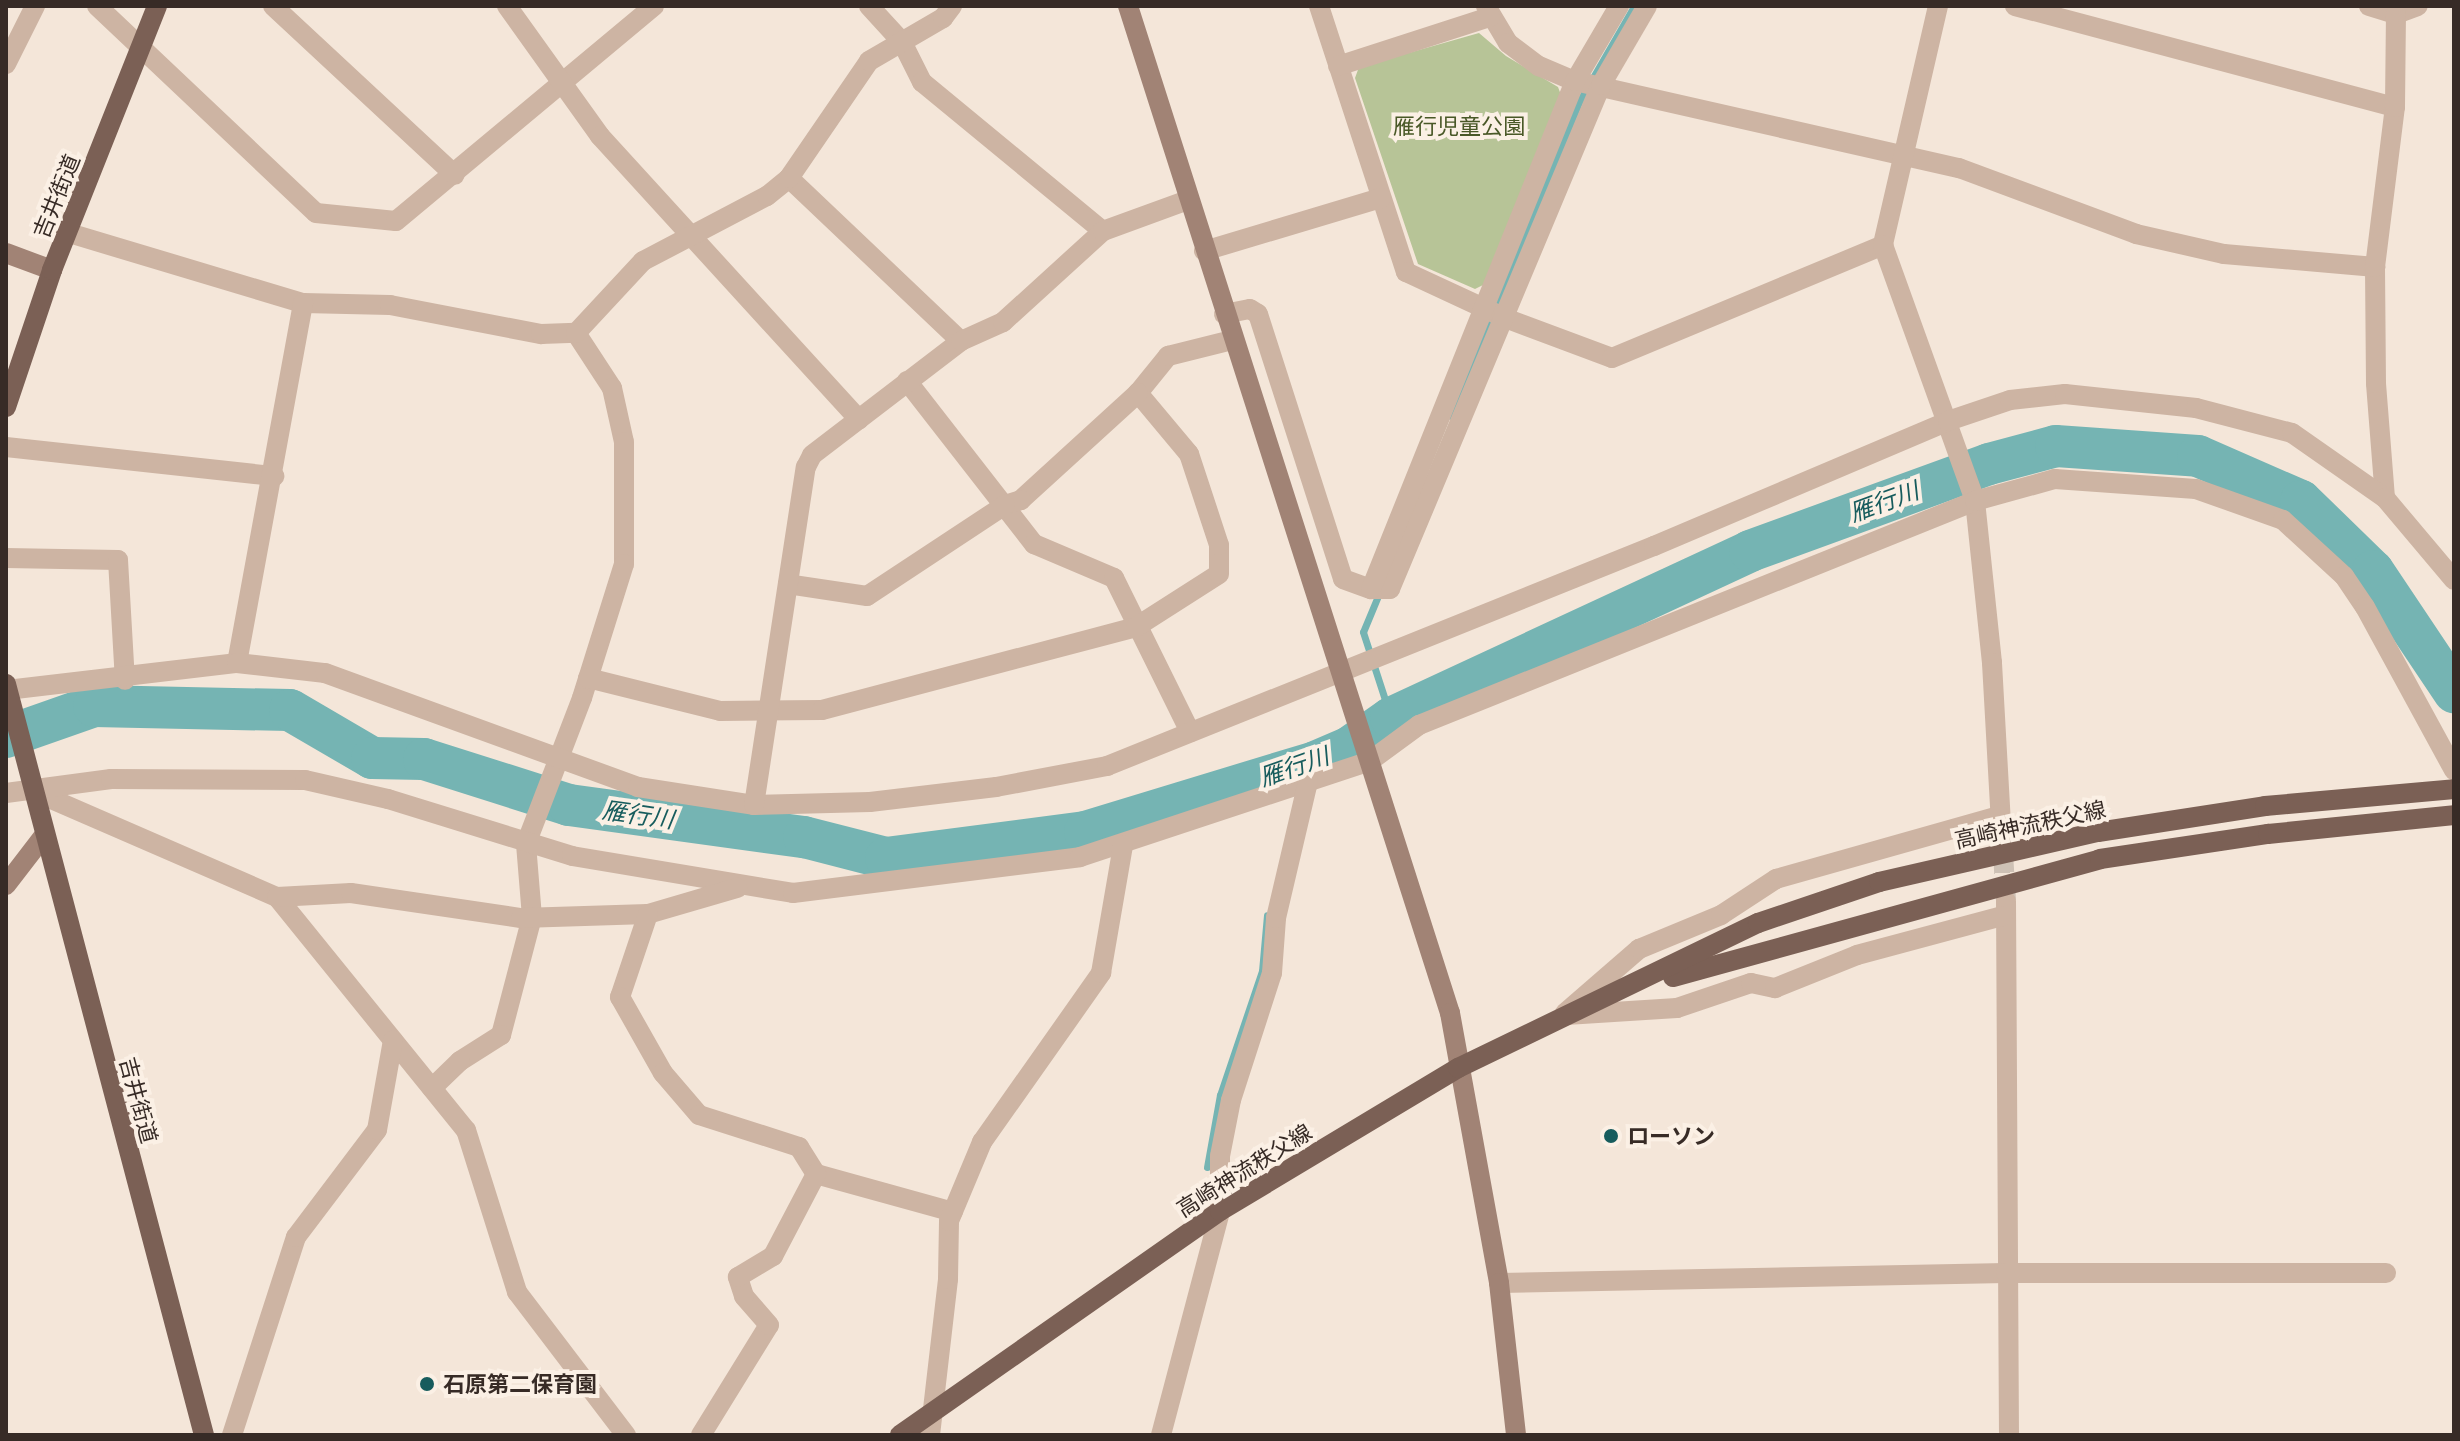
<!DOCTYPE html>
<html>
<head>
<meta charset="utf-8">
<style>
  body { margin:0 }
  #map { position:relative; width:2460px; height:1441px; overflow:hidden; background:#f4e6d9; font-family:"IBM Plex Sans","Noto Sans JP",sans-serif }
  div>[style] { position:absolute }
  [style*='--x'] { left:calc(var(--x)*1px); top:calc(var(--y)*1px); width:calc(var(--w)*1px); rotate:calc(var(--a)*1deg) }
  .green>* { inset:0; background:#b7c497 }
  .stream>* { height:7px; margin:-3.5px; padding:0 3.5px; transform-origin:3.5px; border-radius:3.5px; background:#75b4b3 }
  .river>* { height:42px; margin:-21px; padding:0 21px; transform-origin:21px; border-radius:21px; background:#75b4b3 }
  .street-tunnel>* { height:20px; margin-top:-10px; transform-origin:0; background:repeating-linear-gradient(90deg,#cec1b5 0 20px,transparent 0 30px) }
  .street>* { height:20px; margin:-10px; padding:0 10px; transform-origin:10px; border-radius:10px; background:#cdb4a3 }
  .secondary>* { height:20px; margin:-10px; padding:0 10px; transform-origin:10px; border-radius:10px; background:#a18375 }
  .primary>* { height:20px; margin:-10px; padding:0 10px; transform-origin:10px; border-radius:10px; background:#7b6055 }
  .dots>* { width:22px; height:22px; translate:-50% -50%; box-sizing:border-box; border:4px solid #fbf0e5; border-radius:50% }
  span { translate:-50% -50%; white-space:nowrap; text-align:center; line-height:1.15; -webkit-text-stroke:8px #fbf0e5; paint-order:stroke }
  .park-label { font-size:22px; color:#495827 }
  .street-label { font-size:22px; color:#372b26 }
  .poi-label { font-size:22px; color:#372b26; font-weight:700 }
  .left { translate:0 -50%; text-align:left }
  .water-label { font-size:24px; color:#175c5d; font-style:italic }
  .frame { position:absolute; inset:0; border:8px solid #372b26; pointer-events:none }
</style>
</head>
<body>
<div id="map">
  <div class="green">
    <div style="clip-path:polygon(1479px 33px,1506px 56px,1558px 87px,1561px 95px,1485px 284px,1475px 289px,1418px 264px,1355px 78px,1359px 67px)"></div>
  </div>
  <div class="stream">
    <div style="--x:1451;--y:416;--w:341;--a:-67.8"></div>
    <div style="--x:1580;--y:100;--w:108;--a:-60.1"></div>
    <div style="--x:1380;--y:591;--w:44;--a:112.5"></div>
    <div style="--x:1363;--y:632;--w:90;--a:72"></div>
    <div style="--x:1207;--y:1167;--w:73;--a:-79.8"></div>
    <div style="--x:1220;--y:1095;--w:131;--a:-71.3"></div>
    <div style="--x:1262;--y:971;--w:56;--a:-84.9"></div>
  </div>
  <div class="river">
    <div style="--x:6;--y:737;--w:93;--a:-19.4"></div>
    <div style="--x:94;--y:706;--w:196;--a:1.2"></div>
    <div style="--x:290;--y:710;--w:95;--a:30.3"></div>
    <div style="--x:372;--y:758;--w:52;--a:1.1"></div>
    <div style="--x:424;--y:759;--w:152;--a:17.6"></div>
    <div style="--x:569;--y:805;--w:237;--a:7.8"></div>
    <div style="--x:804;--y:837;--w:85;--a:14.4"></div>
    <div style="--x:886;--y:858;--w:201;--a:-7.4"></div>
    <div style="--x:1085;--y:832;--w:240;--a:-16.9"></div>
    <div style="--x:1315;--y:762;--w:38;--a:-23"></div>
    <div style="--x:1350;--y:747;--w:50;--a:-35.3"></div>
    <div style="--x:1391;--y:718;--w:396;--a:-24.9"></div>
    <div style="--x:1750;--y:551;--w:254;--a:-20"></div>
    <div style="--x:1989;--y:464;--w:69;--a:-15"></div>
    <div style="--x:2056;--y:446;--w:142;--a:4"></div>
    <div style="--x:2198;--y:456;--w:112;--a:23.6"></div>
    <div style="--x:2301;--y:501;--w:100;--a:44.2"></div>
    <div style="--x:2373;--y:571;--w:146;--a:56.2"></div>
  </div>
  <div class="street-tunnel">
    <div style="--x:2001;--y:823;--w:78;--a:86.3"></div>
  </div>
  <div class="street">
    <div style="--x:97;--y:6;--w:301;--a:43.4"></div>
    <div style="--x:316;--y:213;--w:80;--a:5.7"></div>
    <div style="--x:396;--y:221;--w:336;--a:-39.8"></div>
    <div style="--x:273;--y:6;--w:248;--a:42.9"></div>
    <div style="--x:507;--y:6;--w:160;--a:54.4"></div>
    <div style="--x:600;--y:136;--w:384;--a:47.6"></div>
    <div style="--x:869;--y:6;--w:49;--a:47.5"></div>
    <div style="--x:902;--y:42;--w:45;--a:63.4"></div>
    <div style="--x:922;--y:82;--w:234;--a:39.5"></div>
    <div style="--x:1319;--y:6;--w:280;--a:71.9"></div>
    <div style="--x:1406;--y:272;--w:109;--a:24.9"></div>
    <div style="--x:1505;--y:318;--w:114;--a:20.5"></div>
    <div style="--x:1612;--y:358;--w:294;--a:-22.6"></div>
    <div style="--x:1486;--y:6;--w:43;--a:59.3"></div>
    <div style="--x:1508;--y:43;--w:39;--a:37"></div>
    <div style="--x:1539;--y:66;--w:39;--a:23"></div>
    <div style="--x:1575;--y:81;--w:394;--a:12.8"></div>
    <div style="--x:1959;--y:168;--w:189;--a:20.4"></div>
    <div style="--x:2136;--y:234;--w:90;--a:12.8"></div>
    <div style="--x:2224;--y:254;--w:152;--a:4.9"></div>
    <div style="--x:1938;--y:6;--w:245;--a:103"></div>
    <div style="--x:1883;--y:245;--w:272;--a:70.2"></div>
    <div style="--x:1975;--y:501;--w:163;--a:84"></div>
    <div style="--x:1992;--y:663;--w:160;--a:86.8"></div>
    <div style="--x:2015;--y:6;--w:393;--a:14.9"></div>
    <div style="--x:2369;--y:6;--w:28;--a:17"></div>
    <div style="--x:2396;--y:14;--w:23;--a:-20"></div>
    <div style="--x:6;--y:64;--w:65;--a:-63.4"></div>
    <div style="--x:1338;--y:66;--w:160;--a:-17.9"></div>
    <div style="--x:789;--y:178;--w:237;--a:43.5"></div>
    <div style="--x:69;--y:233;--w:244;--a:16.7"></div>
    <div style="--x:303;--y:303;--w:87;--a:1.3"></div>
    <div style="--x:390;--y:305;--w:154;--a:10.9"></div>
    <div style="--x:541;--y:334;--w:35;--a:-2"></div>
    <div style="--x:576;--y:333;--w:66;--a:56.8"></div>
    <div style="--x:612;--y:388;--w:55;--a:77.5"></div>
    <div style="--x:624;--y:442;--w:122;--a:90"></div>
    <div style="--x:624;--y:564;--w:140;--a:107.4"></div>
    <div style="--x:582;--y:698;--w:156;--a:111"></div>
    <div style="--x:526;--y:844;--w:73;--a:85.3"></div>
    <div style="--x:532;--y:917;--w:122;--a:104.7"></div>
    <div style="--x:501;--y:1035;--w:49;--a:147.6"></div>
    <div style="--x:460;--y:1061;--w:39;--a:136"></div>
    <div style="--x:1204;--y:251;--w:185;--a:-16.7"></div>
    <div style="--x:1224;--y:314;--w:26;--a:-11"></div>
    <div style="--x:1250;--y:309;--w:9;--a:32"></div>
    <div style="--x:1258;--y:314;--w:278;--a:72.2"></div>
    <div style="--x:1343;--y:579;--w:30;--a:20"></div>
    <div style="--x:1371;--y:589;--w:19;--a:0"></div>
    <div style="--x:1390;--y:589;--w:546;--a:-67.28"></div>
    <div style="--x:1601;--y:85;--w:91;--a:-59.8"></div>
    <div style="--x:576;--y:333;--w:98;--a:-47.1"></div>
    <div style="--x:643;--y:261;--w:140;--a:-27.7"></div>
    <div style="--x:767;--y:196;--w:28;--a:-39"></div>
    <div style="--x:789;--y:178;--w:142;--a:-55.6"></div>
    <div style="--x:869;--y:61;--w:86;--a:-30.2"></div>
    <div style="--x:943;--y:18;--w:15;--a:-53"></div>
    <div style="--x:907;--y:381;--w:207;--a:52.1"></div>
    <div style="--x:1034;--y:544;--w:87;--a:23"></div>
    <div style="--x:1114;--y:578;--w:172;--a:63.7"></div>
    <div style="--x:1138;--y:393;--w:48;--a:-51"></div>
    <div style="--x:1168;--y:356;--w:66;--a:-14"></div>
    <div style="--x:6;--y:447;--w:270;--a:6.2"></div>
    <div style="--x:2385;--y:498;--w:115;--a:-94.5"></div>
    <div style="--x:2376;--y:383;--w:116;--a:-90.5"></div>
    <div style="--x:2375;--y:267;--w:161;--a:-82.9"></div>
    <div style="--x:2395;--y:107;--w:93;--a:-89.4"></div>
    <div style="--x:6;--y:558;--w:112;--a:1"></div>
    <div style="--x:118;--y:560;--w:120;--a:86.7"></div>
    <div style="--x:1371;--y:589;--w:547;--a:-68.12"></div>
    <div style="--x:1575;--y:81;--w:87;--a:-59.6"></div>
    <div style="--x:237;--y:663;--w:366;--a:-79.6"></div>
    <div style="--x:588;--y:678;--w:136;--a:14"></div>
    <div style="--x:720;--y:711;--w:102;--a:-0.6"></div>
    <div style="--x:822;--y:710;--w:325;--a:-14.8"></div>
    <div style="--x:1136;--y:627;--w:98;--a:-32.6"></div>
    <div style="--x:1219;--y:574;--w:29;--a:-90"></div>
    <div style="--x:1219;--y:545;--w:96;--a:-108.2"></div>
    <div style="--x:1189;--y:454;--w:80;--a:-129.9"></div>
    <div style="--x:1138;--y:393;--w:159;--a:137.6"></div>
    <div style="--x:1021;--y:500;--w:17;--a:163"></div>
    <div style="--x:1005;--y:505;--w:165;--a:146.6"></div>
    <div style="--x:867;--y:596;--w:80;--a:-171.4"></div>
    <div style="--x:7;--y:690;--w:232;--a:-6.7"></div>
    <div style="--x:237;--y:663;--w:89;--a:6.5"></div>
    <div style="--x:325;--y:673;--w:333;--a:20"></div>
    <div style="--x:638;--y:787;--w:117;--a:8.8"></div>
    <div style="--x:754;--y:805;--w:116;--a:-1.5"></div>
    <div style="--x:870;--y:802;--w:127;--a:-6.8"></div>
    <div style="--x:996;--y:787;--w:113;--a:-10.7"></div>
    <div style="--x:1107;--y:766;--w:590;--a:-21.91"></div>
    <div style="--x:1654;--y:546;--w:319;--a:-23"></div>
    <div style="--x:1948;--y:421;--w:65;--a:-18.7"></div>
    <div style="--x:2010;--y:400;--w:55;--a:-6.2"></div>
    <div style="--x:2065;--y:394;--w:132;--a:6.1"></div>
    <div style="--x:2196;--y:408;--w:99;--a:14.6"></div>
    <div style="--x:2292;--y:433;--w:113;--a:35"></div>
    <div style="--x:2385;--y:498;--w:107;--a:49.9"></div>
    <div style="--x:33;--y:791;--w:266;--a:23.5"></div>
    <div style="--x:277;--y:897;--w:300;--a:51"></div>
    <div style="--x:466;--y:1130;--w:170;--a:72.5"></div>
    <div style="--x:517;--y:1292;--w:180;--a:52.7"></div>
    <div style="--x:6;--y:793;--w:106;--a:-7.6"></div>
    <div style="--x:111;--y:779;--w:194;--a:0.3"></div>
    <div style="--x:305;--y:780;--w:85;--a:12.9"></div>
    <div style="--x:388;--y:799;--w:193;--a:17.2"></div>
    <div style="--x:572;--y:856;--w:224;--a:9.5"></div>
    <div style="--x:793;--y:893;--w:289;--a:-7.1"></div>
    <div style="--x:1080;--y:857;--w:305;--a:-18.3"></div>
    <div style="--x:1370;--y:761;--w:61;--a:-36.3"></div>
    <div style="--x:1419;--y:725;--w:599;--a:-21.94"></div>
    <div style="--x:1975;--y:501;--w:83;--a:-15.4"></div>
    <div style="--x:2055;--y:479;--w:141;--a:4.1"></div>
    <div style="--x:2196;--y:489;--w:92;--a:19.6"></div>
    <div style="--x:2283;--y:520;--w:83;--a:42.6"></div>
    <div style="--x:2344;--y:576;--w:37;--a:56"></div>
    <div style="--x:2365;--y:607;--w:186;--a:61.4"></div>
    <div style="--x:754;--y:805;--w:342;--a:-81.3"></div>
    <div style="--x:806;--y:467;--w:13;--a:-63"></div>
    <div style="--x:812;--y:455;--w:188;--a:-37.4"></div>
    <div style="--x:961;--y:341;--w:46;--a:-24.3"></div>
    <div style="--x:1003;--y:322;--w:135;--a:-42.3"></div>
    <div style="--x:1103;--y:231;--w:90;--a:-20"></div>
    <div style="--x:277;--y:897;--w:74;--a:-3.1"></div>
    <div style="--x:351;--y:893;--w:172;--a:8.4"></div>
    <div style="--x:521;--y:918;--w:127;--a:-1.8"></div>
    <div style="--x:648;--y:914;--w:93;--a:-16.3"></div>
    <div style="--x:2006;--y:901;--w:534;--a:89.68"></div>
    <div style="--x:648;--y:914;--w:88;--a:108.6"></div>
    <div style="--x:620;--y:997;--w:87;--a:60.5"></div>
    <div style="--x:663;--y:1073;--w:55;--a:49.4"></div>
    <div style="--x:699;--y:1115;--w:105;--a:17.7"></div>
    <div style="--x:799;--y:1147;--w:32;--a:58"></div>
    <div style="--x:816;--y:1174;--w:142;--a:15.5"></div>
    <div style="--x:1565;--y:1013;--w:98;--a:-40.9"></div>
    <div style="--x:1639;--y:949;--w:89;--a:-22.5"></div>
    <div style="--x:1721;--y:915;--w:66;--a:-33.2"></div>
    <div style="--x:1776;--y:879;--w:232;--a:-15.8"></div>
    <div style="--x:1566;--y:1015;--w:111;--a:-3.6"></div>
    <div style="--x:1677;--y:1008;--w:78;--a:-18.7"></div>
    <div style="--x:1751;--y:983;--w:25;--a:12"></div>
    <div style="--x:1775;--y:988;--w:88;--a:-21.9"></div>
    <div style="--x:1857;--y:955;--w:151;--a:-15"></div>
    <div style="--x:1499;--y:1283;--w:507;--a:-1.13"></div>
    <div style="--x:2006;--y:1273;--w:380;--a:0"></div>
    <div style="--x:232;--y:1435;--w:208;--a:-72.1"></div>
    <div style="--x:296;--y:1237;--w:134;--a:-52.9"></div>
    <div style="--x:377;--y:1130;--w:91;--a:-79.9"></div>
    <div style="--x:701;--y:1435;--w:129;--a:-58.3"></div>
    <div style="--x:769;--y:1325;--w:38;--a:-131"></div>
    <div style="--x:744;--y:1296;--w:20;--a:-108"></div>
    <div style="--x:738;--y:1277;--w:41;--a:-31"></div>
    <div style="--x:773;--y:1256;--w:93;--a:-62.3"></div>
    <div style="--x:930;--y:1435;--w:157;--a:-83.4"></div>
    <div style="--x:948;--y:1279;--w:58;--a:-89"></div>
    <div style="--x:949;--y:1221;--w:86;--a:-67.3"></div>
    <div style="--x:982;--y:1142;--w:207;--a:-54.8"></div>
    <div style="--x:1101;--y:973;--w:130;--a:-80.2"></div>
    <div style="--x:1161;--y:1435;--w:232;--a:-75.2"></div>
    <div style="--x:1220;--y:1211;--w:55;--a:-90"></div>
    <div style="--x:1220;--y:1156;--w:57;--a:-78.9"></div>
    <div style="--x:1231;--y:1100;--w:133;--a:-72.1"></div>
    <div style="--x:1272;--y:973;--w:55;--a:-85.8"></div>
    <div style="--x:1276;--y:918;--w:140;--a:-76.8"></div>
  </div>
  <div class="secondary">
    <div style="--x:1128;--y:6;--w:1057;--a:72.27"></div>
    <div style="--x:1450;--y:1013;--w:274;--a:79.7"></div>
    <div style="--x:1499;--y:1283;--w:153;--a:83.6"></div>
    <div style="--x:6;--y:253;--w:49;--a:20.3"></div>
    <div style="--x:6;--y:885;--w:61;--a:-52.4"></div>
  </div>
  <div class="primary">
    <div style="--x:6;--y:407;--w:145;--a:-71.4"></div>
    <div style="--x:52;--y:270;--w:284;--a:-68.3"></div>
    <div style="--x:6;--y:684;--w:777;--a:75.23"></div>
    <div style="--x:1673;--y:977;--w:443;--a:-15.4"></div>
    <div style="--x:2100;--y:859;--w:170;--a:-8.5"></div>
    <div style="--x:2268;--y:834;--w:187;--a:-5.8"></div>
    <div style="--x:900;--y:1435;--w:391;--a:-35"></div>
    <div style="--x:1220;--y:1211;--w:278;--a:-31"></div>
    <div style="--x:1458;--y:1068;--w:333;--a:-25.8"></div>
    <div style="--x:1758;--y:923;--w:128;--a:-18.7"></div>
    <div style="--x:1879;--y:882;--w:225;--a:-12.9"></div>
    <div style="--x:2098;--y:832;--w:169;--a:-8.8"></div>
    <div style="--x:2265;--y:806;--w:190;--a:-5.1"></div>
  </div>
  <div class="dots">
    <div style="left:1611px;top:1136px;background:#175c5d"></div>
    <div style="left:427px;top:1384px;background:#175c5d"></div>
  </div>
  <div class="park-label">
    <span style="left:1459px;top:126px">雁行児童公園</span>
  </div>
  <div class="street-label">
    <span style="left:56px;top:196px;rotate:-68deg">吉井街道</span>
    <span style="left:2030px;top:824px;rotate:-12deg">高崎神流秩父線</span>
    <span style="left:139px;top:1100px;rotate:75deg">吉井街道</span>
    <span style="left:1244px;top:1170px;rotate:-32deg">高崎神流秩父線</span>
  </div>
  <div class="poi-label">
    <span class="left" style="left:1627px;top:1136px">ローソン</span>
    <span class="left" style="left:443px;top:1384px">石原第二保育園</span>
  </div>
  <div class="water-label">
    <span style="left:1884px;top:502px;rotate:-20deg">雁行川</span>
    <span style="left:1294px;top:767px;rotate:-19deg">雁行川</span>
    <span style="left:638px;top:815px;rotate:8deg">雁行川</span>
  </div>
  <div class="frame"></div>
</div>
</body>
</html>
